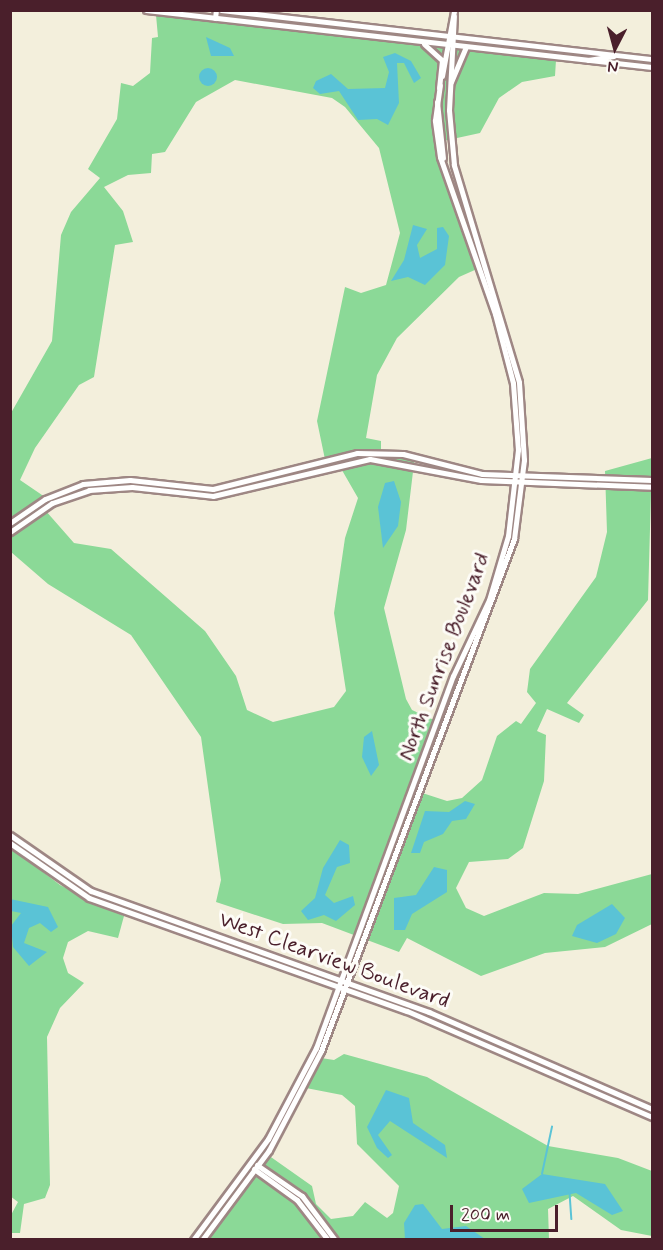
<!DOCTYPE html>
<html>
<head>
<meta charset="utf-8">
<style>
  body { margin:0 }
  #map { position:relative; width:663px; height:1250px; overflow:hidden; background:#f3efdc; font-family:Mynerve,sans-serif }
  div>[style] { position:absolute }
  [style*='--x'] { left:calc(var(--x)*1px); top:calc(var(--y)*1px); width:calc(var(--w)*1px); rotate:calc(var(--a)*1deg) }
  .green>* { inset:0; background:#8bd997 }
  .water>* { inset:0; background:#5ac3d6 }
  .round { border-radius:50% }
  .stream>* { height:1.5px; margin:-0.75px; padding:0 0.75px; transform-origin:0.75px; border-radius:0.75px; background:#5ac3d6 }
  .roads { filter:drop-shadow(2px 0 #9e8784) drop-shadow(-2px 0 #9e8784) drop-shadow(0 2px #9e8784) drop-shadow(0 -2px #9e8784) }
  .secondary>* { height:5px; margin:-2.5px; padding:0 2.5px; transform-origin:2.5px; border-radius:2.5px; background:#fff }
  .primary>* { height:5px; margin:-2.5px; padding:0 2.5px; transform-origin:2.5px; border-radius:2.5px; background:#fff }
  span { translate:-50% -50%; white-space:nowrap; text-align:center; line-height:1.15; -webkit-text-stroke:6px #fdfcf7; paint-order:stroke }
  .street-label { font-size:22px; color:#4a1f2b }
  .frame { position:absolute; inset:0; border:12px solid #4a1f2b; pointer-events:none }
  .north { position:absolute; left:585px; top:18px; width:60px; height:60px; -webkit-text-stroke:4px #fdfcf7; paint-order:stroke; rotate:186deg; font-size:16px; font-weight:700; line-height:24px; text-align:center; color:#4a1f2b }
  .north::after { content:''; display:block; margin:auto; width:21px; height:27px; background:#4a1f2b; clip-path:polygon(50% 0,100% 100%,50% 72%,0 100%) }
  .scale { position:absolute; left:450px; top:1205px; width:108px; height:27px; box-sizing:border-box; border:3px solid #4a1f2b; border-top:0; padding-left:8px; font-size:18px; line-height:21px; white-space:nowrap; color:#4a1f2b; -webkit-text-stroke:4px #fdfcf7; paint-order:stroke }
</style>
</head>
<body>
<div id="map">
  <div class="green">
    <div style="clip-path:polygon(evenodd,156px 15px,556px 60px,555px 76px,522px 82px,499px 98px,480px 133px,434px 143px,477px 269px,459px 277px,397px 338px,377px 375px,366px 438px,381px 441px,381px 450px,415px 455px,406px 530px,384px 608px,406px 699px,412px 710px,434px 720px,410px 789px,447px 801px,462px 798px,482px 780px,497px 736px,516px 721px,521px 724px,536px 703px,527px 692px,530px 669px,596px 577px,607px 532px,605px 471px,652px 458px,648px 600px,567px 703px,584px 715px,579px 723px,547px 709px,537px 731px,546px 735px,544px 781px,523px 848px,508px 859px,469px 862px,456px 888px,466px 908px,484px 916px,544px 893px,578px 894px,652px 874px,652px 924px,605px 947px,545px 953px,481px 976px,407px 938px,399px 952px,322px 923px,283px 924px,216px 902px,221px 880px,201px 737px,131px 635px,48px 584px,11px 552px,11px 413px,52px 341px,61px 235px,71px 212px,100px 178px,88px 169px,117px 119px,121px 83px,133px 86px,150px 73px,152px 38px,158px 37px,156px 15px,235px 80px,332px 98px,345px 107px,379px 148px,400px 233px,386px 285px,361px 293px,345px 287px,317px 421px,327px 469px,339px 465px,358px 498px,345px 538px,334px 613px,346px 691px,334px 707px,273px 722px,247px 710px,236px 676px,205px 631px,111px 549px,74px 543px,45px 510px,51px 506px,42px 495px,20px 480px,35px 448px,79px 385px,94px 377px,115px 245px,133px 242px,123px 211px,104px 187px,128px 175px,151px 173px,152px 154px,165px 152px,196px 102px,235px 80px)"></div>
    <div style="clip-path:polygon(12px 848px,60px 885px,124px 916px,118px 938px,88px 931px,68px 942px,63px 958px,68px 973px,84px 983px,60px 1008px,47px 1037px,50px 1185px,45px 1198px,24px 1204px,20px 1233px,11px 1233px,11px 1215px,18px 1202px,10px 1196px)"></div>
    <div style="clip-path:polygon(344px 1054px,427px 1077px,548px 1146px,618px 1158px,652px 1171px,652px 1236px,621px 1230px,573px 1196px,548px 1209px,549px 1239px,207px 1240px,268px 1155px,312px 1186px,316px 1204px,331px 1219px,353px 1216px,365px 1202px,387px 1218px,393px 1213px,399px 1186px,357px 1144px,355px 1106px,342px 1095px,306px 1088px,321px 1058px,334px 1060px)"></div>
  </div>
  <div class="water">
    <div style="clip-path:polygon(206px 37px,230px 48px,234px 56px,211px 56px)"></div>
    <div style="clip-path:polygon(395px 53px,411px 61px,421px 78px,414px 83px,404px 63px,397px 63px,399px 103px,388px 125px,377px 119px,358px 120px,339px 91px,320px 94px,313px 88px,316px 81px,331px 74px,348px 89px,385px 88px,389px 72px,383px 57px)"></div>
    <div class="round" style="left:199px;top:68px;width:18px;height:18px"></div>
    <div style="clip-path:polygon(413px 225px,427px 229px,417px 245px,420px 258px,437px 249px,437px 228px,443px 227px,449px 236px,445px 265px,425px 285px,408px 277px,391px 281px,404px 260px)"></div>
    <div style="clip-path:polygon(394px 481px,401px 502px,398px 526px,383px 548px,378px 507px,385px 483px)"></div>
    <div style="clip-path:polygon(372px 731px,379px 765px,371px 776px,362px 757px,364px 737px)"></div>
    <div style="clip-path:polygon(465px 801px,475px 804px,466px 819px,452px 821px,443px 834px,424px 842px,420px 853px,411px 853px,425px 811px,449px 812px)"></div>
    <div style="clip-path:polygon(340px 840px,349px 845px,350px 863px,337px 867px,325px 895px,334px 903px,353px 896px,355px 905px,336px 921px,324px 915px,308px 920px,301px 911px,315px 898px,323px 868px)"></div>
    <div style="clip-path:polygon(434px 867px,447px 870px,447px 892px,412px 914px,405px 930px,394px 930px,394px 898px,416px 895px)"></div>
    <div style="clip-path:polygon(10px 899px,48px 907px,58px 927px,51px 932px,40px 923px,29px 928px,24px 943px,47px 952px,29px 966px,13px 947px,11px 926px,21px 913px,11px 911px)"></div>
    <div style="clip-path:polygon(612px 904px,625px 918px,616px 934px,597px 943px,572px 936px,577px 925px)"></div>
    <div style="clip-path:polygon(386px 1090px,409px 1098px,413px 1123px,445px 1145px,447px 1158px,390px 1121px,378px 1135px,392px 1155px,388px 1158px,377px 1148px,367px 1127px)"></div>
    <div style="clip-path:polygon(542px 1174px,605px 1184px,623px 1211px,612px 1215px,576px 1193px,529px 1203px,522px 1189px)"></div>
    <div style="clip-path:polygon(423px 1204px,442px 1229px,466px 1226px,485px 1239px,405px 1239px,404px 1223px,415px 1205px)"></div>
  </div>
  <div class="stream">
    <div style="--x:542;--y:1174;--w:48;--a:-78"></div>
    <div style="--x:570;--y:1193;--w:26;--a:86"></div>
  </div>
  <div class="roads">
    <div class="secondary">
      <div style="--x:215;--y:18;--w:8;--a:-83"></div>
      <div style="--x:442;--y:76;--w:66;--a:-79.5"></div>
      <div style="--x:437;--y:102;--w:56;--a:83.9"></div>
      <div style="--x:10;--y:523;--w:42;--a:-34.4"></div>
      <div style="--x:45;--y:499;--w:41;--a:-21.5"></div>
      <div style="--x:83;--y:484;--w:47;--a:-4.9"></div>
      <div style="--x:130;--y:480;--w:83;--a:6.2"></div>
      <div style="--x:213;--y:489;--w:148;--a:-14"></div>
      <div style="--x:357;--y:453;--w:46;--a:1.2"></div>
      <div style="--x:403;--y:454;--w:81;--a:14.2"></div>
      <div style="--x:482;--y:474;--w:170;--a:2"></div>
      <div style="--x:10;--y:532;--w:51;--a:-34.6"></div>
      <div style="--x:52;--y:503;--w:39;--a:-19"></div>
      <div style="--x:89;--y:490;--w:43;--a:-4"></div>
      <div style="--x:132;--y:487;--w:81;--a:6.3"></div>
      <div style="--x:213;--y:496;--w:161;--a:-13.3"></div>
      <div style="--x:370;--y:459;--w:113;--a:10.7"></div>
      <div style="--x:481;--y:480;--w:171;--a:2.3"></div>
      <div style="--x:10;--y:835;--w:98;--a:34.7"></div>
      <div style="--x:91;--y:891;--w:359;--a:19.7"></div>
      <div style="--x:429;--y:1012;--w:243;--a:23.5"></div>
      <div style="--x:10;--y:843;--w:96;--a:34.8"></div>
      <div style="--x:89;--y:898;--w:337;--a:19.6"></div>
      <div style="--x:407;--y:1011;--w:267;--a:23.4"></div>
      <div style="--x:257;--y:1165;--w:55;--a:34.6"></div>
      <div style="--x:302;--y:1196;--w:55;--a:53.1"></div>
      <div style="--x:254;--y:1169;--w:53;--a:35.8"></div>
      <div style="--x:297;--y:1200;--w:51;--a:52.2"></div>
      <div style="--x:193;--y:1240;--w:126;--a:-53.4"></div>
      <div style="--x:268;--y:1139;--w:103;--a:-62.2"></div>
      <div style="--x:316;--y:1048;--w:396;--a:-69.8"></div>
      <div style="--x:453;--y:676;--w:84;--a:-64.7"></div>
      <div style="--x:489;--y:600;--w:67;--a:-73.5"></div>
      <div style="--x:508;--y:536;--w:87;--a:-83.4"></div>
      <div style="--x:518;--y:450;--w:67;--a:-94.3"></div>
      <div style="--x:513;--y:383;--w:71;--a:-104.6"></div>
      <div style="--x:495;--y:314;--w:166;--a:-109.3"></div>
      <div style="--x:440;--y:157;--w:37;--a:-98"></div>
      <div style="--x:435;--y:120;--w:35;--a:-82"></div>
      <div style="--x:202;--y:1240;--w:112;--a:-53.3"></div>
      <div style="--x:269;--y:1150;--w:112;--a:-62.3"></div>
      <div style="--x:321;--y:1051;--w:547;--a:-69.35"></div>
      <div style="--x:514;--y:539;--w:80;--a:-82.8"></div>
      <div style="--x:524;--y:460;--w:78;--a:-93.7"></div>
      <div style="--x:519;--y:382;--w:227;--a:-106.7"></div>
      <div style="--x:454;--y:165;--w:55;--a:-95.2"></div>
      <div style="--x:449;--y:110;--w:94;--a:-87"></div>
    </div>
    <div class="primary">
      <div style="--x:146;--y:10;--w:509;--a:6.43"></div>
      <div style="--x:221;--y:10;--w:434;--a:6.5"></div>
      <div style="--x:424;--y:44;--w:24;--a:42"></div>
      <div style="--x:442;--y:60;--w:28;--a:96"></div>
      <div style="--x:588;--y:60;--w:26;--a:-9"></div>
      <div style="--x:451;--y:82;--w:38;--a:-67"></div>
    </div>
  </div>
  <div class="street-label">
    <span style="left:445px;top:657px;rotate:-69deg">North Sunrise Boulevard</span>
    <span style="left:334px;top:961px;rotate:20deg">West Clearview Boulevard</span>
  </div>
  <div class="frame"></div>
  <div class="north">N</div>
  <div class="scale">200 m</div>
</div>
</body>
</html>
